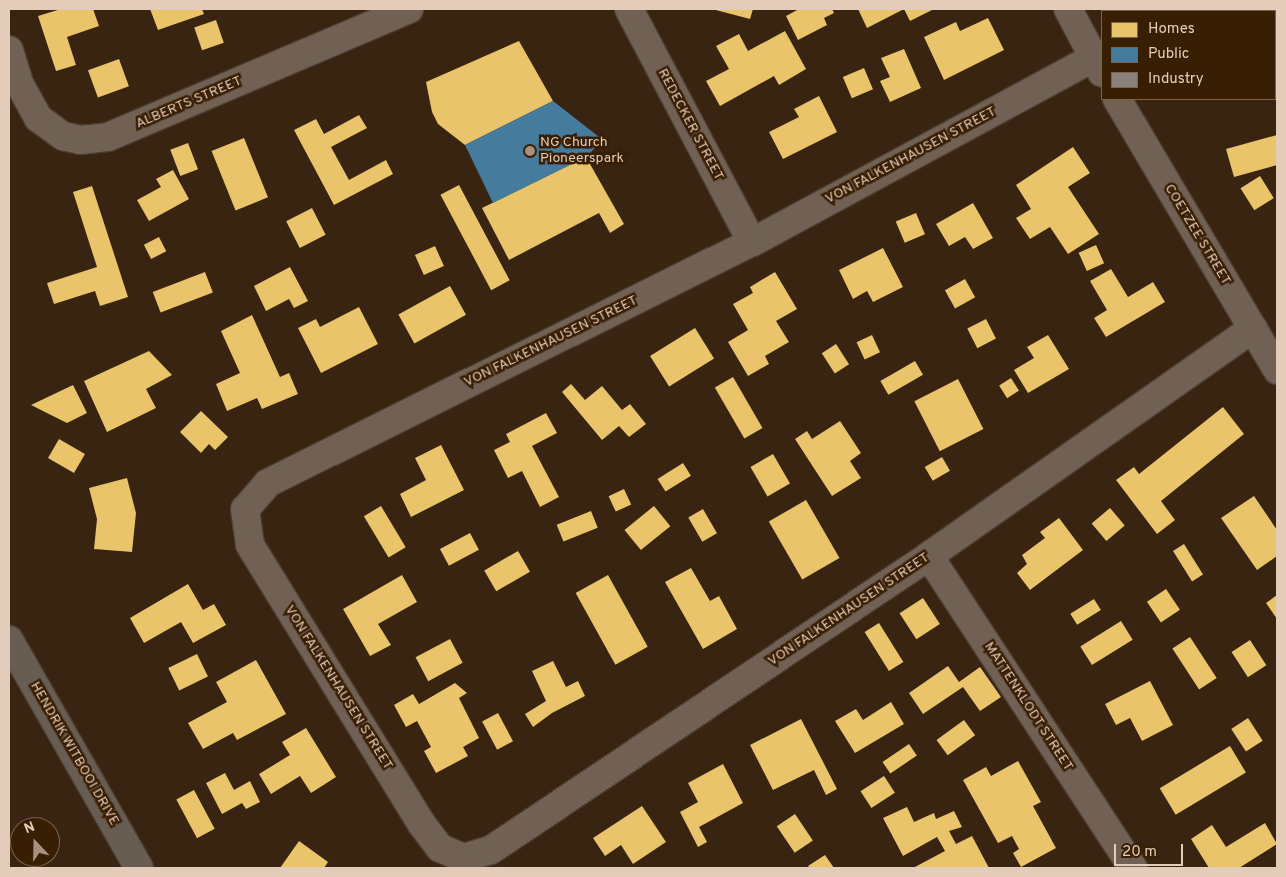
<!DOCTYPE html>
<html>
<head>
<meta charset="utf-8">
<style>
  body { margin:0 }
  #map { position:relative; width:1286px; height:877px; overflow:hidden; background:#382410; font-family:Overpass,sans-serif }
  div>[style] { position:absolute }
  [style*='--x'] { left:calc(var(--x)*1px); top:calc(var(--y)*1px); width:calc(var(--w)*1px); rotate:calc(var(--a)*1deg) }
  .homes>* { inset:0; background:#e9c46a; transform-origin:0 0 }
  .public>* { inset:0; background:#457b9d }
  .industry>* { inset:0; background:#8a817c; transform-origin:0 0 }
  .roads { filter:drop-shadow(1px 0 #4d3e30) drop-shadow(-1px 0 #4d3e30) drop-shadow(0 1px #4d3e30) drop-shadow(0 -1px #4d3e30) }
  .pedestrian>* { height:20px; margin:-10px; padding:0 10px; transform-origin:10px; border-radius:10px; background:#706154 }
  .minor>* { height:28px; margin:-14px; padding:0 14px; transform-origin:14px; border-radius:14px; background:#706154 }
  .tertiary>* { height:28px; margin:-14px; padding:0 14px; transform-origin:14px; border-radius:14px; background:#706154 }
  .secondary>* { height:28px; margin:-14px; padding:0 14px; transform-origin:14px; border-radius:14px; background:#685d52 }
  .dots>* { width:14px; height:14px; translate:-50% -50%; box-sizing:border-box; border:2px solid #381e03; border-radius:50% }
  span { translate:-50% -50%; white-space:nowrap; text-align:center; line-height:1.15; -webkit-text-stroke:5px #381e03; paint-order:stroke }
  .street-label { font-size:14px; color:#e3ccba }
  .poi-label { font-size:14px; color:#e3ccba }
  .left { translate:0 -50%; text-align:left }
  .frame { position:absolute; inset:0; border:10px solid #e3ccba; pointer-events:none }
  .legend { position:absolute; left:1101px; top:10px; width:175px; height:90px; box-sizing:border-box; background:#381e03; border:1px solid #7c644c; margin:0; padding:6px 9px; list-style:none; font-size:15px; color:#e3ccba }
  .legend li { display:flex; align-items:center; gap:10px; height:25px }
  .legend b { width:25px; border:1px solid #7c644c }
  .north { position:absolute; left:10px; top:817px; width:50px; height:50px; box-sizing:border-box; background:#381e03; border:1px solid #7c644c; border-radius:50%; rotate:339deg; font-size:14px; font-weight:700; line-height:20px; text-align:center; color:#e3ccba }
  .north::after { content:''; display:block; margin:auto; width:18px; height:22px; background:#a7917e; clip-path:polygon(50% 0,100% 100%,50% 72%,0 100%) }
  .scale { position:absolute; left:1114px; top:844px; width:69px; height:22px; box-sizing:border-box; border:2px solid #e3ccba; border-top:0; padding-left:6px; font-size:15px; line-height:18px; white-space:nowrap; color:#e3ccba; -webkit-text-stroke:4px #381e03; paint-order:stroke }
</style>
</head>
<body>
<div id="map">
  <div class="homes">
    <div style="clip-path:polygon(61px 9px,93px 9px,99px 26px,67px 37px,76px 65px,56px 71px,38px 16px)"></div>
    <div style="clip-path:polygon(150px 9px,202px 9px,204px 14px,158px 30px)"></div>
    <div style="clip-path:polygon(712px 9px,753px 9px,750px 19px)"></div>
    <div style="clip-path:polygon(799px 9px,832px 9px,834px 13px,824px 18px,827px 25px,798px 40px,786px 16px)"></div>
    <div style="clip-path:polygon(858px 9px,934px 9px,910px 21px,904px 9px,867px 28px)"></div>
    <div style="clip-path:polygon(1206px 9px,1225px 9px,1220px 11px,1207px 11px)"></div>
    <div style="clip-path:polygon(988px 18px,1004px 50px,944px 80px,924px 37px,956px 22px,960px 31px)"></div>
    <div style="left:216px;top:20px;width:24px;height:23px;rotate:71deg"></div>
    <div style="clip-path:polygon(785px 31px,806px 69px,779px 85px,774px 76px,720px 106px,706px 81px,729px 69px,716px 46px,739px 34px,748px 51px)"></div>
    <div style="clip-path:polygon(519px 41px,553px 101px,465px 145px,438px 124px,432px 112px,426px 82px)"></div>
    <div style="clip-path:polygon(904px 49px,921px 88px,890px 102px,880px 81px,890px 77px,881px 58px)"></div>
    <div style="left:119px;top:59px;width:29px;height:33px;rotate:70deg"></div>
    <div style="left:864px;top:68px;width:23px;height:23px;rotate:67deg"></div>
    <div style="clip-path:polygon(819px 96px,837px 132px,783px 159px,769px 132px,799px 117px,794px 109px)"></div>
    <div style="clip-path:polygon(359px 115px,367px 128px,331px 147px,349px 180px,386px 160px,393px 174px,334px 205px,294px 130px,316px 119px,324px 134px)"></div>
    <div style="clip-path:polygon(1277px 135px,1277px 165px,1234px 177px,1226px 149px)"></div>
    <div style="left:244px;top:138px;width:64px;height:35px;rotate:68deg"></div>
    <div style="left:188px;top:143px;width:28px;height:19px;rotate:69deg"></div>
    <div style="clip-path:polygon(1073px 147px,1090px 173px,1068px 187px,1099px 234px,1068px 254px,1050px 227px,1030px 239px,1016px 218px,1031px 209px,1016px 185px)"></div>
    <div style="clip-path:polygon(586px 157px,624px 224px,610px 233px,599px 213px,509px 260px,482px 208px)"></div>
    <div style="clip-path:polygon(173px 170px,189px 199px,149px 221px,137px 200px,161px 187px,156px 179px)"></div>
    <div style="left:1260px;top:176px;width:26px;height:23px;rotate:58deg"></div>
    <div style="left:459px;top:185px;width:108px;height:21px;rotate:62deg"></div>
    <div style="clip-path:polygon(92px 186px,128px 297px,100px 306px,95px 291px,54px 304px,47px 283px,97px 267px,73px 192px)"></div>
    <div style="clip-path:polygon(973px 203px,993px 238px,973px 249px,965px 237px,949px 246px,936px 224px)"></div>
    <div style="left:312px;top:208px;width:30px;height:29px;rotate:63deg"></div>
    <div style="left:916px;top:213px;width:23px;height:22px;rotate:67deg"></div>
    <div style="left:159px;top:237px;width:16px;height:17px;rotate:63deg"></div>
    <div style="left:1096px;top:245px;width:20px;height:19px;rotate:66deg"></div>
    <div style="left:435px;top:246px;width:22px;height:22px;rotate:66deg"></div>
    <div style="clip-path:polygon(883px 248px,903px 287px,873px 302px,867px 291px,853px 299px,839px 270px)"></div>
    <div style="clip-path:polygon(290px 267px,308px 301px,294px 308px,289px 299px,266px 311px,254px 286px)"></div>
    <div style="clip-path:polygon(1111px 269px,1128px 297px,1153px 282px,1165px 302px,1106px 337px,1094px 318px,1107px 310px,1090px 281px)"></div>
    <div style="left:205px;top:272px;width:22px;height:56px;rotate:69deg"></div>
    <div style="clip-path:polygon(775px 272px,797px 309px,776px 321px,789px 342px,765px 356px,769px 364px,748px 376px,728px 342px,748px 330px,733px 304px,753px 293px,750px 287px)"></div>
    <div style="left:965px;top:279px;width:21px;height:23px;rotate:61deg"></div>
    <div style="left:450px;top:286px;width:33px;height:59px;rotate:61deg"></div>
    <div style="clip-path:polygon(359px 307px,378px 344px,321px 373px,298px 328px,316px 319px,320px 327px)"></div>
    <div style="clip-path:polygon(252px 315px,280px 377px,289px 373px,298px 394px,262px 409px,257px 398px,227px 411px,216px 384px,240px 373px,221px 331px)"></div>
    <div style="left:986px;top:319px;width:22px;height:21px;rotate:63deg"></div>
    <div style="left:695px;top:328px;width:36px;height:53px;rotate:58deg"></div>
    <div style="left:872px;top:335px;width:19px;height:17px;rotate:65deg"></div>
    <div style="clip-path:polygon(1048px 335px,1069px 369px,1028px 393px,1014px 370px,1034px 358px,1027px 347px)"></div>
    <div style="left:836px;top:344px;width:24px;height:17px;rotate:57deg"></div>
    <div style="clip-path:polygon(149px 351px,172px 375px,146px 389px,156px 408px,107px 432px,84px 381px)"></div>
    <div style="left:915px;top:361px;width:16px;height:40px;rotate:60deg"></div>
    <div style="left:733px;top:377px;width:59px;height:21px;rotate:60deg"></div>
    <div style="left:1011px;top:378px;width:15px;height:14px;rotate:58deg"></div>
    <div style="left:958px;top:379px;width:56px;height:49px;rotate:63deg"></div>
    <div style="clip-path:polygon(571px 384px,585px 400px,602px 386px,622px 410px,630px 404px,646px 424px,629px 437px,619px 426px,602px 440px,562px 392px)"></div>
    <div style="clip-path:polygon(73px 385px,87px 413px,67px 423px,31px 405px)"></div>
    <div style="clip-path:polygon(1223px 407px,1244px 434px,1161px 501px,1175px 520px,1157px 534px,1116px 480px,1134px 467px,1139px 474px)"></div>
    <div style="clip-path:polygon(201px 411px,228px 437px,215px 450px,209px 444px,201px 453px,180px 432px)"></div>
    <div style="clip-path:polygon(546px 413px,557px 433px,532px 446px,559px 497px,540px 507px,522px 471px,508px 478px,494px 450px,510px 442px,506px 434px)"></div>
    <div style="clip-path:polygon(840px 421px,861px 453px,850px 461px,861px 478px,832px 496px,795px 439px,807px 431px,812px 439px)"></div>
    <div style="left:59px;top:439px;width:30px;height:22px;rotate:30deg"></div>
    <div style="clip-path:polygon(441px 445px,464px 490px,411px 517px,400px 494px,426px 480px,415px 458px)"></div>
    <div style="left:773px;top:454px;width:34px;height:26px;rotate:60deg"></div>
    <div style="left:942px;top:457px;width:16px;height:20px;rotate:60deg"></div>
    <div style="left:683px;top:463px;width:15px;height:30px;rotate:58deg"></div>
    <div style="clip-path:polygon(127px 478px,136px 513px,132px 552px,94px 549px,97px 519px,89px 488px)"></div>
    <div style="left:624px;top:489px;width:17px;height:17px;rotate:65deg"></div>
    <div style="clip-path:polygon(1254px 496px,1277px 530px,1277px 556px,1257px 570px,1221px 518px)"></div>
    <div style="left:806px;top:500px;width:67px;height:43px;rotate:60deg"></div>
    <div style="left:381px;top:506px;width:48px;height:20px;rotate:59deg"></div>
    <div style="left:654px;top:506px;width:26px;height:38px;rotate:51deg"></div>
    <div style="left:1110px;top:508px;width:23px;height:24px;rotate:50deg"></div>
    <div style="left:703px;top:509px;width:28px;height:17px;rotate:60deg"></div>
    <div style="left:591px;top:511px;width:18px;height:37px;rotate:68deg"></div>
    <div style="clip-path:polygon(1059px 518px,1083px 550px,1030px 590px,1017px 573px,1027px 564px,1022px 555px,1045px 538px,1040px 532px)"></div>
    <div style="left:470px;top:533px;width:19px;height:34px;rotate:62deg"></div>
    <div style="left:1184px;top:544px;width:36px;height:13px;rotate:58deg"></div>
    <div style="left:518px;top:551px;width:24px;height:39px;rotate:60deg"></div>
    <div style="clip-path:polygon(691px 568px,710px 601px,719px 596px,737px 629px,703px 649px,665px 582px)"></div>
    <div style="clip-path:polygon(402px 575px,417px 602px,378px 624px,391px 645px,370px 656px,343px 609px)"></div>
    <div style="left:608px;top:575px;width:82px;height:37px;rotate:61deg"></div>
    <div style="clip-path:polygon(188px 584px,203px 610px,214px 604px,226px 625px,193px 643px,181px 622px,144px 643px,130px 618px)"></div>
    <div style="left:1166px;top:589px;width:25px;height:23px;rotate:56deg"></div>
    <div style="clip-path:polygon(1277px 595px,1277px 619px,1266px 603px)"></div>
    <div style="left:923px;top:598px;width:31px;height:28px;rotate:57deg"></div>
    <div style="left:1094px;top:599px;width:13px;height:28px;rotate:58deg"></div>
    <div style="left:1121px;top:621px;width:22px;height:48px;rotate:58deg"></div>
    <div style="left:879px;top:623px;width:46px;height:17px;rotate:58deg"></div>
    <div style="left:1190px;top:637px;width:49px;height:21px;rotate:57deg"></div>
    <div style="left:450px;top:639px;width:27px;height:39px;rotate:62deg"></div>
    <div style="left:1250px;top:640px;width:30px;height:22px;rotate:57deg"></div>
    <div style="left:197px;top:654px;width:25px;height:32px;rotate:64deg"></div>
    <div style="clip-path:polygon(256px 660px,286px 714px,237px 740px,233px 733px,203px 749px,188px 723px,227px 702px,216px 682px)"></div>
    <div style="clip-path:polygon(553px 661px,566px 687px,578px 681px,585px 696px,552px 713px,533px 727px,525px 714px,546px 701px,532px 671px)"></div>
    <div style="clip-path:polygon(948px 666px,959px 682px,980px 667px,1001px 697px,980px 711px,963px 687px,923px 714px,909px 693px)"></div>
    <div style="clip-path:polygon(1150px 681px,1173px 725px,1142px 741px,1130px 718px,1116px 725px,1105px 704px)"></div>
    <div style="clip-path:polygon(455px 683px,467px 693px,459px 698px,479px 738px,463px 747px,468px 756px,436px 773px,424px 751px,431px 747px,417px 721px,406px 727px,394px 705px,413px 694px,419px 704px)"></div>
    <div style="clip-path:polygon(891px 702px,904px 724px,855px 753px,835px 721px,856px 709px,863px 720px)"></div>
    <div style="left:498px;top:713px;width:32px;height:18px;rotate:62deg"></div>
    <div style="left:1248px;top:718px;width:27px;height:20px;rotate:57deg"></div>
    <div style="clip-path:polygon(801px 719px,837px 789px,826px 795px,814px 770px,773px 790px,750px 745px)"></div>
    <div style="left:964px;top:720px;width:19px;height:34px;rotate:54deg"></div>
    <div style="clip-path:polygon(306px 728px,336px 777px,311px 793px,300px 776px,271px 794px,259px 774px,290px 755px,282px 742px)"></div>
    <div style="left:909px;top:744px;width:14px;height:32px;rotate:56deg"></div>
    <div style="left:1230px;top:746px;width:31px;height:82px;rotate:59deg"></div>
    <div style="clip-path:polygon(1018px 761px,1041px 802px,1033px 806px,1056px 848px,1021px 867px,1013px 853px,1019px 849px,1012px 836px,998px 843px,963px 780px,986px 767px,991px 776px)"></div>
    <div style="clip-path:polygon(723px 764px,743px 803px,699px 827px,707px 842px,698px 847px,680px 812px,698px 802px,688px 783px)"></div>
    <div style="clip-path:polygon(225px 773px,234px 790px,250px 781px,260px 802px,246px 809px,242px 803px,222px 814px,206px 783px)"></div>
    <div style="left:884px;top:776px;width:20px;height:28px;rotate:57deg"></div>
    <div style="left:194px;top:790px;width:44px;height:20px;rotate:62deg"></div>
    <div style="clip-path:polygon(642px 806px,666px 842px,633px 864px,621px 845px,605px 856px,593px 838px)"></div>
    <div style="clip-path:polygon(907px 807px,914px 822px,934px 813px,936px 819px,954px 811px,962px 827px,949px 831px,956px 844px,972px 836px,989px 868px,913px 868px,945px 851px,937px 837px,903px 856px,883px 818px)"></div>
    <div style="left:795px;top:814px;width:32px;height:22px;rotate:56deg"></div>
    <div style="clip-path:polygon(1265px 823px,1277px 844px,1239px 868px,1209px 868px,1191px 839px,1212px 825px,1226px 847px)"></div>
    <div style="clip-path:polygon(299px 841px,328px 862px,324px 868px,280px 868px)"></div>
    <div style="clip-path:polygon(825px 855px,834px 868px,810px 868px,808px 866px)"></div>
  </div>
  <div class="public">
    <div style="clip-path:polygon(553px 101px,603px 140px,586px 157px,493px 203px,465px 145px)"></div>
  </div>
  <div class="industry">
    <div style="left:1277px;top:28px;width:23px;height:2px;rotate:90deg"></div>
  </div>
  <div class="roads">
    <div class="pedestrian">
      <div style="--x:1275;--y:68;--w:3;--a:-45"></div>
    </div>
    <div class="minor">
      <div style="--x:629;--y:9;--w:263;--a:62.2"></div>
      <div style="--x:9;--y:50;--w:37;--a:73"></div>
      <div style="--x:20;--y:85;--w:38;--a:61"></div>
      <div style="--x:38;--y:118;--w:31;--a:36"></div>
      <div style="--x:63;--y:136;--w:17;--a:13"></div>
      <div style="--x:80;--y:140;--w:28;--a:-6"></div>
      <div style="--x:108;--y:137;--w:327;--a:-23"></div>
      <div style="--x:1093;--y:58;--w:387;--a:151.6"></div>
      <div style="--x:752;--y:242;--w:541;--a:153.53"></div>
      <div style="--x:268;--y:483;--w:35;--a:131"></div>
      <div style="--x:245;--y:509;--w:36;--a:82"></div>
      <div style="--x:250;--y:545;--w:326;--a:58.4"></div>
      <div style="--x:421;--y:823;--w:31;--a:53"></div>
      <div style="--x:440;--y:848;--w:26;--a:23"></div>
      <div style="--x:464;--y:858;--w:28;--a:-17"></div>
      <div style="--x:491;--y:850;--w:528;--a:-33.87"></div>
      <div style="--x:929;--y:556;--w:396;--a:-35.1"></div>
      <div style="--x:929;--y:556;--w:373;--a:56.8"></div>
    </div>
    <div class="tertiary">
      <div style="--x:1068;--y:9;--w:72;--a:62"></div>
      <div style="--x:1117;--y:99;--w:315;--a:59.4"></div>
    </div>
    <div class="secondary">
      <div style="--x:9;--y:640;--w:262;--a:60.3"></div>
    </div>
  </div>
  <div class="dots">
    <div style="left:530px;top:151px;background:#a7917e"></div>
  </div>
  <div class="street-label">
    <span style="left:189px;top:103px;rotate:-23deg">ALBERTS STREET</span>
    <span style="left:690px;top:125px;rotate:62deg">REDECKER STREET</span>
    <span style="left:911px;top:156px;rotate:-28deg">VON FALKENHAUSEN STREET</span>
    <span style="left:1197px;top:235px;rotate:59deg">COETZEE STREET</span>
    <span style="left:551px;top:342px;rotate:-26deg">VON FALKENHAUSEN STREET</span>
    <span style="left:849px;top:610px;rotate:-34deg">VON FALKENHAUSEN STREET</span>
    <span style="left:338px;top:688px;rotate:58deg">VON FALKENHAUSEN STREET</span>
    <span style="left:1028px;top:707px;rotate:57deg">MATTENKLODT STREET</span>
    <span style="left:74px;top:754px;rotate:60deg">HENDRIK WITBOOI DRIVE</span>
  </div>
  <div class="poi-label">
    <span class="left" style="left:540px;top:151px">NG Church<br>Pioneerspark</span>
  </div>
  <div class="frame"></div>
  <ul class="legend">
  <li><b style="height:14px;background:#e9c46a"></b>Homes</li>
  <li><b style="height:14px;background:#457b9d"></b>Public</li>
  <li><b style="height:14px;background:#8a817c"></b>Industry</li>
  </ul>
  <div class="north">N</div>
  <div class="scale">20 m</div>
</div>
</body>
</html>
